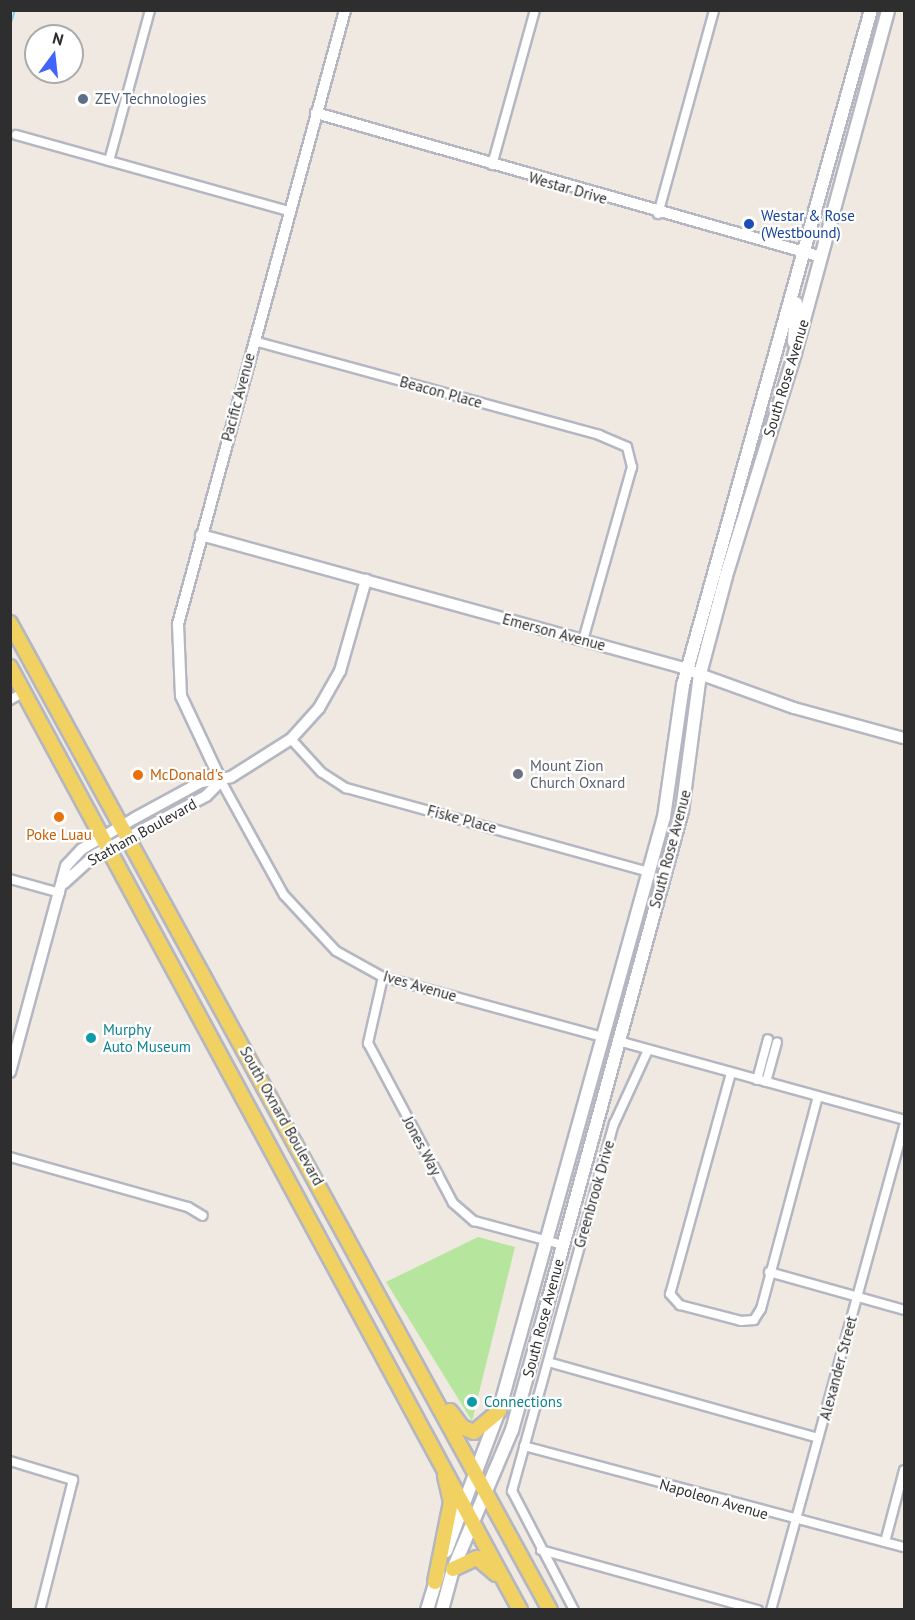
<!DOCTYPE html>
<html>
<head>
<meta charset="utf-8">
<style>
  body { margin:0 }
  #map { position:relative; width:915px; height:1620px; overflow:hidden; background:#efe9e1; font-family:"PT Sans",sans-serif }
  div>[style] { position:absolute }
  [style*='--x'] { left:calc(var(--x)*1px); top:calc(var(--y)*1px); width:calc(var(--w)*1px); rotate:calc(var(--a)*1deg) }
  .green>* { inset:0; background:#b6e59e }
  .stream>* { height:2px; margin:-1px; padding:0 1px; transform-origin:1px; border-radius:1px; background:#75cff0 }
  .roads { filter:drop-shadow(2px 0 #b4b7c1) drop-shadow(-2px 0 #b4b7c1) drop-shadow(0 2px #b4b7c1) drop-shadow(0 -2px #b4b7c1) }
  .minor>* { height:8px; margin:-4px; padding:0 4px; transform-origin:4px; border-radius:4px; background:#fff }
  .tertiary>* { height:10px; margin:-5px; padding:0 5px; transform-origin:5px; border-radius:5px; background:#fff }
  .secondary>* { height:12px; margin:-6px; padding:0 6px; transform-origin:6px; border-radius:6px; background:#fff }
  .primary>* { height:14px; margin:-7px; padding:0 7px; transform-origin:7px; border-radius:7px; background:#f2d163 }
  .dots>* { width:16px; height:16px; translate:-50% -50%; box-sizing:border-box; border:3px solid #fff; border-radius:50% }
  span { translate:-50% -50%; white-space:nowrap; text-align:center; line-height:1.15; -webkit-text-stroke:4.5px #fff; paint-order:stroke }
  .service-label { font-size:15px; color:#4e5e75 }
  .left { translate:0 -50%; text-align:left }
  .street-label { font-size:15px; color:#2e2e2e }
  .transit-label { font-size:15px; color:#164399 }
  .worship-label { font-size:15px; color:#5b616d }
  .food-label { font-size:15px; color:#c56008 }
  .culture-label { font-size:15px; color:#0d838f }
  .frame { position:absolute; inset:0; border:12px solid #2e2e2e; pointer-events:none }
  .north { position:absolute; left:24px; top:24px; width:60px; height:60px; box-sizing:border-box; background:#fff; border:2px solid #ababab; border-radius:50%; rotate:15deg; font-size:16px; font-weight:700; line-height:24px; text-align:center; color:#2e2e2e }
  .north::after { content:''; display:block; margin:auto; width:21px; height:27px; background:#4264fb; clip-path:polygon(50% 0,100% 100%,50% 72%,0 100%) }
</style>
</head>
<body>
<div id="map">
  <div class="green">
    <div style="clip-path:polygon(478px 1237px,515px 1247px,472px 1421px,386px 1282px)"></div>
  </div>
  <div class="stream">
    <div style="--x:10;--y:26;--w:17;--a:-73"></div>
  </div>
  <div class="roads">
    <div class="minor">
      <div style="--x:16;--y:135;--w:283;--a:15.6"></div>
      <div style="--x:109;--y:161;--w:156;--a:-74.8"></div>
      <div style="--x:492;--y:165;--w:161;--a:-74.5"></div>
      <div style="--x:658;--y:214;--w:212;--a:-74.6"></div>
      <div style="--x:254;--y:341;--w:358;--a:15.2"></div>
      <div style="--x:599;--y:435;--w:30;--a:23"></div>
      <div style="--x:627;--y:447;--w:21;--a:76"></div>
      <div style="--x:632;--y:467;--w:180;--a:105.8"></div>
      <div style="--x:10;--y:700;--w:16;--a:-30"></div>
      <div style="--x:291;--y:739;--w:45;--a:47.7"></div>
      <div style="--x:321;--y:772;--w:30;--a:33"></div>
      <div style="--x:346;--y:788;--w:314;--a:15.5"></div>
      <div style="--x:221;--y:781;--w:130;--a:61.1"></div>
      <div style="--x:284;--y:895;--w:76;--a:47.1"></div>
      <div style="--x:336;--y:951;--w:54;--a:29"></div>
      <div style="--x:383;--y:977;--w:228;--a:15.3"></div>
      <div style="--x:10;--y:879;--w:52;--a:15.6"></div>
      <div style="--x:383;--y:977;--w:68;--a:102.8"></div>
      <div style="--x:368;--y:1043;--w:181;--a:62"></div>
      <div style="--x:453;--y:1203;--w:28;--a:41"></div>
      <div style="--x:474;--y:1221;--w:92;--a:15.1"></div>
      <div style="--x:618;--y:1041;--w:297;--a:15.4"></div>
      <div style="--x:731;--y:1073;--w:229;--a:105.4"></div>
      <div style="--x:670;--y:1294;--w:15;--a:48"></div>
      <div style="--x:680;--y:1305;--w:63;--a:14.7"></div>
      <div style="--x:741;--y:1321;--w:13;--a:-4"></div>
      <div style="--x:754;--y:1320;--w:13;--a:-58"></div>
      <div style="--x:761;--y:1309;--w:220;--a:-75"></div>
      <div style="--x:757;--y:1080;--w:42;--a:-75"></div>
      <div style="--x:766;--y:1082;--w:41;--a:-74.6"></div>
      <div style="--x:10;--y:1157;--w:185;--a:15.7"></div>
      <div style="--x:188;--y:1207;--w:17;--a:31"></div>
      <div style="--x:769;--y:1272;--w:140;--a:15.7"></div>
      <div style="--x:548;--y:1362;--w:280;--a:15.7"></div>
      <div style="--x:524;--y:1446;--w:393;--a:14.9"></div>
      <div style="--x:10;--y:1461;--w:66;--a:16.8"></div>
      <div style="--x:73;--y:1480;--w:134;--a:104.2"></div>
      <div style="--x:885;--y:1542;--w:74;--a:-75.2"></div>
      <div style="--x:541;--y:1550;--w:225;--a:15.5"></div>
      <div style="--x:574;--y:1610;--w:134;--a:-117.5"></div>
      <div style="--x:512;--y:1491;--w:381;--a:-74.5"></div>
      <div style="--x:614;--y:1124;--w:81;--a:-65.3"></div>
      <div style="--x:771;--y:1610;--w:502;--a:-74.63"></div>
    </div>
    <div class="tertiary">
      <div style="--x:316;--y:113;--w:526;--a:15.89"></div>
      <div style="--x:201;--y:535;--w:497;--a:15.4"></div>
      <div style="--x:680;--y:667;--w:121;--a:19.8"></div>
      <div style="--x:794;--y:708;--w:114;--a:15.3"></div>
      <div style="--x:221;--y:781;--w:94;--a:-115.2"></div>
      <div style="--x:181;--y:696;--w:72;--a:-92.4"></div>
      <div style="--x:178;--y:624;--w:636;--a:-74.78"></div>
      <div style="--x:64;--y:883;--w:42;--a:-42.1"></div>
      <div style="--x:95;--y:855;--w:126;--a:-28"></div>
      <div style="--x:206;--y:796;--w:21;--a:-45"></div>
      <div style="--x:10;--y:1072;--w:213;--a:-74.8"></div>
      <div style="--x:66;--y:866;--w:23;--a:-47"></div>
      <div style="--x:82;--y:849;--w:61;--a:-30.3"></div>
      <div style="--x:135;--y:818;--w:75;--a:-28.6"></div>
      <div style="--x:201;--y:782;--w:30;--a:-9"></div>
      <div style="--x:231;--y:777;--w:71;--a:-32.3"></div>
      <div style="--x:291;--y:739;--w:42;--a:-47.9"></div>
      <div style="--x:319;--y:708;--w:43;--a:-60.4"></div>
      <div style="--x:340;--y:671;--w:95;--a:-74.1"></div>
    </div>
    <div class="secondary">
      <div style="--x:794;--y:342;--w:39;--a:-87"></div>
      <div style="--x:446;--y:1551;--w:150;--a:-69.3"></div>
      <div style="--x:499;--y:1411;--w:616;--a:-74.48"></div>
      <div style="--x:664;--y:817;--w:133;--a:-81.8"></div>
      <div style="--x:683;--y:685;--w:701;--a:-74.44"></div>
      <div style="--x:427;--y:1610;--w:39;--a:-73"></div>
      <div style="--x:442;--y:1610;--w:42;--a:-75"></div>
      <div style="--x:453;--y:1569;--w:151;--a:-67"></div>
      <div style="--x:512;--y:1430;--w:127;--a:-74.4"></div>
      <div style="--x:546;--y:1308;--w:515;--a:-74.7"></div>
      <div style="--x:682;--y:811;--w:138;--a:-82.5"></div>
      <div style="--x:700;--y:674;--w:101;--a:-75.1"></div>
      <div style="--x:726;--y:576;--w:233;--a:-72.8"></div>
      <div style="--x:795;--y:353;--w:355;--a:-74.8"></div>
    </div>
    <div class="primary">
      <div style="--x:10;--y:623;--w:1125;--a:61.32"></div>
      <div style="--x:10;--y:667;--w:1072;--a:61.59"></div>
      <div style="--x:450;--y:1411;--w:20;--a:53"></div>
      <div style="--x:462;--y:1427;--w:13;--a:23"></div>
      <div style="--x:474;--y:1432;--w:33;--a:-40"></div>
      <div style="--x:453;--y:1569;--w:26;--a:-25"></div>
      <div style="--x:477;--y:1558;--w:25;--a:40"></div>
      <div style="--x:435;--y:1582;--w:82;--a:-78.7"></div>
      <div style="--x:451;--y:1502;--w:27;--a:-103"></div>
    </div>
  </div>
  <div class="dots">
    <div style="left:83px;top:99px;background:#5c6f8a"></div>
    <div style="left:749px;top:224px;background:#1a4fb4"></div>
    <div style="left:518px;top:774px;background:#6b7280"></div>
    <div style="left:138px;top:775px;background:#e8710a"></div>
    <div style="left:59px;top:817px;background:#e8710a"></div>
    <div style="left:91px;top:1038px;background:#0f9aa8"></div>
    <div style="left:472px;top:1402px;background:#0f9aa8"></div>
  </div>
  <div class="service-label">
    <span class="left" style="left:95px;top:99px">ZEV Technologies</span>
  </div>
  <div class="street-label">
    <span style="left:568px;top:188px;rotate:16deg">Westar Drive</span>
    <span style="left:786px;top:378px;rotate:-73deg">South Rose Avenue</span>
    <span style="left:441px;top:392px;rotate:15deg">Beacon Place</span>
    <span style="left:238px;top:397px;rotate:-75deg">Pacific Avenue</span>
    <span style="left:554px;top:632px;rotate:15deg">Emerson Avenue</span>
    <span style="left:462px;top:819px;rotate:15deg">Fiske Place</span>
    <span style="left:142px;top:832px;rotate:-29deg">Statham Boulevard</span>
    <span style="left:670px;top:849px;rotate:-75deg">South Rose Avenue</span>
    <span style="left:420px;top:986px;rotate:16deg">Ives Avenue</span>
    <span style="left:282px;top:1116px;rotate:61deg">South Oxnard Boulevard</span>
    <span style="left:422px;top:1146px;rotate:62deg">Jones Way</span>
    <span style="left:594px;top:1194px;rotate:-74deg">Greenbrook Drive</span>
    <span style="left:543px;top:1318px;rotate:-75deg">South Rose Avenue</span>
    <span style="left:838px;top:1368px;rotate:-75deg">Alexander Street</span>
    <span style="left:714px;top:1499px;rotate:16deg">Napoleon Avenue</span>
  </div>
  <div class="transit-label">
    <span class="left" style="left:761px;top:224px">Westar &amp; Rose<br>(Westbound)</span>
  </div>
  <div class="worship-label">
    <span class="left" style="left:530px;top:774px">Mount Zion<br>Church Oxnard</span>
  </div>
  <div class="food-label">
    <span class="left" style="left:150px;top:775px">McDonald's</span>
    <span style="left:59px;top:835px">Poke Luau</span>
  </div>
  <div class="culture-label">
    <span class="left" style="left:103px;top:1038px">Murphy<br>Auto Museum</span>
    <span class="left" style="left:484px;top:1402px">Connections</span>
  </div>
  <div class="frame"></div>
  <div class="north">N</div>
</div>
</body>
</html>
